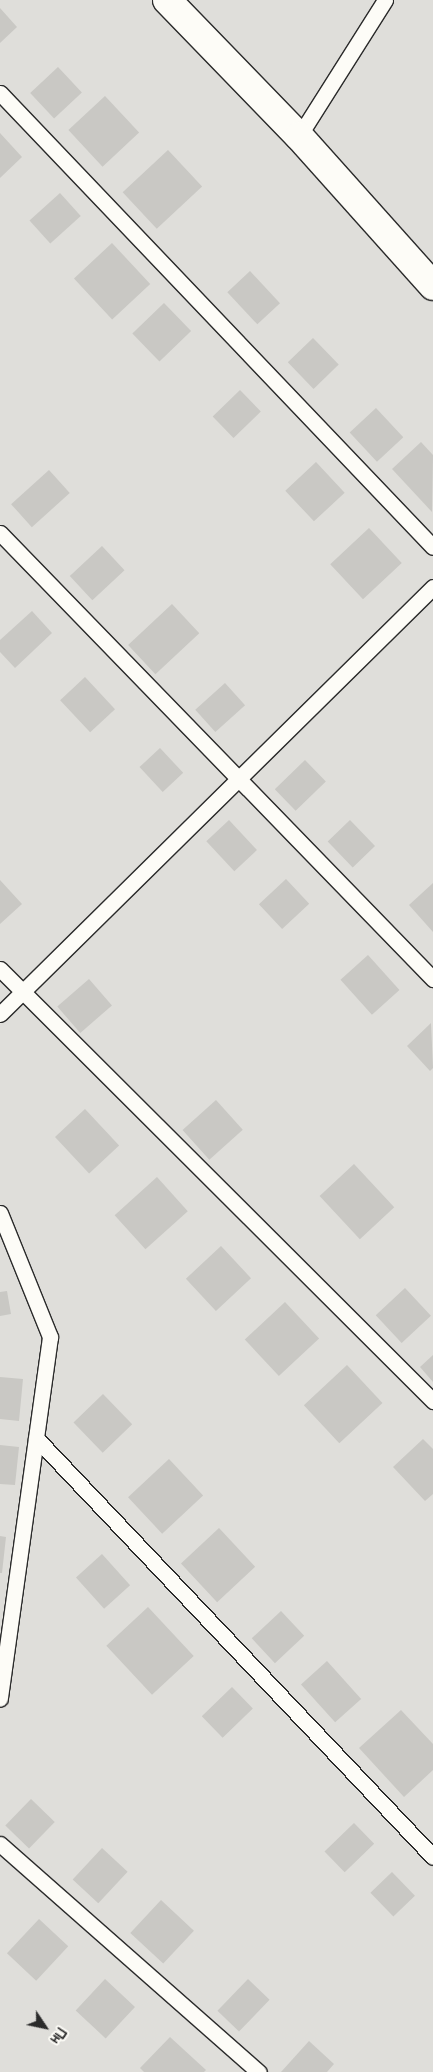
<!DOCTYPE html>
<html>
<head>
<meta charset="utf-8">
<style>
  body { margin:0 }
  #map { position:relative; width:433px; height:2072px; overflow:hidden; background:#fdfcf7; font-family:Pangolin,sans-serif }
  div>[style] { position:absolute }
  [style*='--x'] { left:calc(var(--x)*1px); top:calc(var(--y)*1px); width:calc(var(--w)*1px); rotate:calc(var(--a)*1deg) }
  .green>* { inset:0; background:#dfdeda; transform-origin:0 0 }
  .building>* { inset:0; background:#c9c8c4; transform-origin:0 0 }
  .roads { filter:drop-shadow(1px 0 #2b2b2b) drop-shadow(-1px 0 #2b2b2b) drop-shadow(0 1px #2b2b2b) drop-shadow(0 -1px #2b2b2b) }
  .service>* { height:15px; margin:-7.5px; padding:0 7.5px; transform-origin:7.5px; border-radius:7.5px; background:#fdfcf7 }
  .minor>* { height:28px; margin:-14px; padding:0 14px; transform-origin:14px; border-radius:14px; background:#fdfcf7 }
  span { translate:-50% -50%; white-space:nowrap; text-align:center; line-height:1.15; -webkit-text-stroke:5px #fdfcf7; paint-order:stroke }
  .north { position:absolute; left:20px; top:2002px; width:50px; height:50px; -webkit-text-stroke:4px #fdfcf7; paint-order:stroke; rotate:124deg; font-size:14px; font-weight:700; line-height:20px; text-align:center; color:#2b2b2b }
  .north::after { content:''; display:block; margin:auto; width:18px; height:22px; background:#2b2b2b; clip-path:polygon(50% 0,100% 100%,50% 72%,0 100%) }
</style>
</head>
<body>
<div id="map">
  <div class="green">
    <div style="left:0;top:0;width:433px;height:2072px"></div>
  </div>
  <div class="building">
    <div style="clip-path:polygon(0 8px,17px 27px,0 43px)"></div>
    <div style="left:58px;top:67px;width:35px;height:38px;rotate:47deg"></div>
    <div style="left:105px;top:96px;width:50px;height:50px;rotate:47deg"></div>
    <div style="clip-path:polygon(0 133px,22px 157px,0 178px)"></div>
    <div style="left:168px;top:150px;width:50px;height:62px;rotate:47deg"></div>
    <div style="left:60px;top:193px;width:31px;height:41px;rotate:48deg"></div>
    <div style="left:112px;top:243px;width:56px;height:52px;rotate:47deg"></div>
    <div style="left:250px;top:271px;width:44px;height:31px;rotate:47deg"></div>
    <div style="left:164px;top:303px;width:39px;height:44px;rotate:46deg"></div>
    <div style="left:313px;top:338px;width:37px;height:35px;rotate:46deg"></div>
    <div style="left:240px;top:390px;width:30px;height:38px;rotate:46deg"></div>
    <div style="left:376px;top:408px;width:40px;height:36px;rotate:47deg"></div>
    <div style="clip-path:polygon(421px 442px,433px 455px,432px 512px,392px 469px)"></div>
    <div style="left:316px;top:462px;width:42px;height:42px;rotate:47deg"></div>
    <div style="left:49px;top:470px;width:31px;height:51px;rotate:48deg"></div>
    <div style="left:369px;top:528px;width:48px;height:53px;rotate:47deg"></div>
    <div style="left:102px;top:546px;width:33px;height:44px;rotate:47deg"></div>
    <div style="left:172px;top:604px;width:40px;height:60px;rotate:47deg"></div>
    <div style="clip-path:polygon(32px 611px,52px 633px,15px 668px,0 652px,0 640px)"></div>
    <div style="left:85px;top:677px;width:44px;height:34px;rotate:47deg"></div>
    <div style="left:225px;top:683px;width:30px;height:40px;rotate:48deg"></div>
    <div style="left:160px;top:748px;width:34px;height:28px;rotate:47deg"></div>
    <div style="left:305px;top:760px;width:30px;height:42px;rotate:46deg"></div>
    <div style="left:229px;top:820px;width:41px;height:31px;rotate:47deg"></div>
    <div style="left:350px;top:820px;width:36px;height:31px;rotate:46deg"></div>
    <div style="left:286px;top:879px;width:34px;height:37px;rotate:47deg"></div>
    <div style="clip-path:polygon(0 880px,22px 904px,0 924px)"></div>
    <div style="clip-path:polygon(433px 883px,433px 932px,409px 905px)"></div>
    <div style="left:368px;top:955px;width:47px;height:37px;rotate:48deg"></div>
    <div style="left:89px;top:979px;width:35px;height:42px;rotate:49deg"></div>
    <div style="clip-path:polygon(431px 1023px,433px 1068px,430px 1071px,407px 1046px)"></div>
    <div style="left:216px;top:1100px;width:40px;height:45px;rotate:48deg"></div>
    <div style="left:85px;top:1109px;width:50px;height:41px;rotate:47deg"></div>
    <div style="left:354px;top:1164px;width:59px;height:47px;rotate:47deg"></div>
    <div style="left:157px;top:1177px;width:46px;height:57px;rotate:48deg"></div>
    <div style="left:221px;top:1246px;width:44px;height:48px;rotate:47deg"></div>
    <div style="left:405px;top:1288px;width:38px;height:40px;rotate:47deg"></div>
    <div style="clip-path:polygon(7px 1291px,11px 1314px,0 1316px,0 1292px)"></div>
    <div style="left:285px;top:1302px;width:50px;height:55px;rotate:47deg"></div>
    <div style="clip-path:polygon(433px 1355px,433px 1382px,420px 1367px)"></div>
    <div style="left:347px;top:1365px;width:52px;height:59px;rotate:47deg"></div>
    <div style="clip-path:polygon(0 1377px,23px 1379px,19px 1421px,0 1419px)"></div>
    <div style="left:103px;top:1394px;width:42px;height:41px;rotate:46deg"></div>
    <div style="clip-path:polygon(423px 1439px,433px 1449px,433px 1494px,425px 1501px,393px 1467px)"></div>
    <div style="clip-path:polygon(0 1445px,19px 1447px,15px 1485px,0 1484px)"></div>
    <div style="left:169px;top:1459px;width:50px;height:56px;rotate:47deg"></div>
    <div style="left:219px;top:1528px;width:53px;height:52px;rotate:47deg"></div>
    <div style="clip-path:polygon(0 1536px,6px 1537px,2px 1573px,0 1573px)"></div>
    <div style="left:102px;top:1554px;width:42px;height:35px;rotate:48deg"></div>
    <div style="left:148px;top:1607px;width:67px;height:57px;rotate:47deg"></div>
    <div style="left:281px;top:1611px;width:34px;height:40px;rotate:47deg"></div>
    <div style="left:327px;top:1661px;width:51px;height:35px;rotate:48deg"></div>
    <div style="left:232px;top:1687px;width:30px;height:42px;rotate:46deg"></div>
    <div style="clip-path:polygon(401px 1710px,433px 1744px,433px 1770px,404px 1797px,359px 1748px)"></div>
    <div style="left:31px;top:1799px;width:33px;height:37px;rotate:44deg"></div>
    <div style="left:354px;top:1823px;width:29px;height:41px;rotate:46deg"></div>
    <div style="left:102px;top:1848px;width:35px;height:43px;rotate:43deg"></div>
    <div style="left:392px;top:1872px;width:33px;height:30px;rotate:46deg"></div>
    <div style="left:161px;top:1900px;width:45px;height:45px;rotate:43deg"></div>
    <div style="left:39px;top:1919px;width:40px;height:47px;rotate:43deg"></div>
    <div style="left:105px;top:1979px;width:41px;height:43px;rotate:43deg"></div>
    <div style="left:248px;top:1979px;width:30px;height:44px;rotate:44deg"></div>
    <div style="clip-path:polygon(170px 2037px,206px 2070px,204px 2072px,144px 2072px,140px 2068px)"></div>
    <div style="clip-path:polygon(309px 2041px,334px 2064px,327px 2072px,281px 2072px)"></div>
  </div>
  <div class="roads">
    <div class="service">
      <div style="--x:0;--y:93;--w:627;--a:46.36"></div>
      <div style="--x:299;--y:136;--w:161;--a:-57.7"></div>
      <div style="--x:0;--y:533;--w:622;--a:45.85"></div>
      <div style="--x:0;--y:969;--w:612;--a:44.93"></div>
      <div style="--x:0;--y:1014;--w:608;--a:-44.6"></div>
      <div style="--x:0;--y:1213;--w:134;--a:68"></div>
      <div style="--x:50;--y:1337;--w:365;--a:97.9"></div>
      <div style="--x:36;--y:1438;--w:577;--a:46.54"></div>
      <div style="--x:0;--y:1844;--w:345;--a:41.4"></div>
    </div>
    <div class="minor">
      <div style="--x:167;--y:0;--w:190;--a:45.9"></div>
      <div style="--x:299;--y:136;--w:201;--a:48.2"></div>
    </div>
  </div>
  <div class="north">Пн</div>
</div>
</body>
</html>
